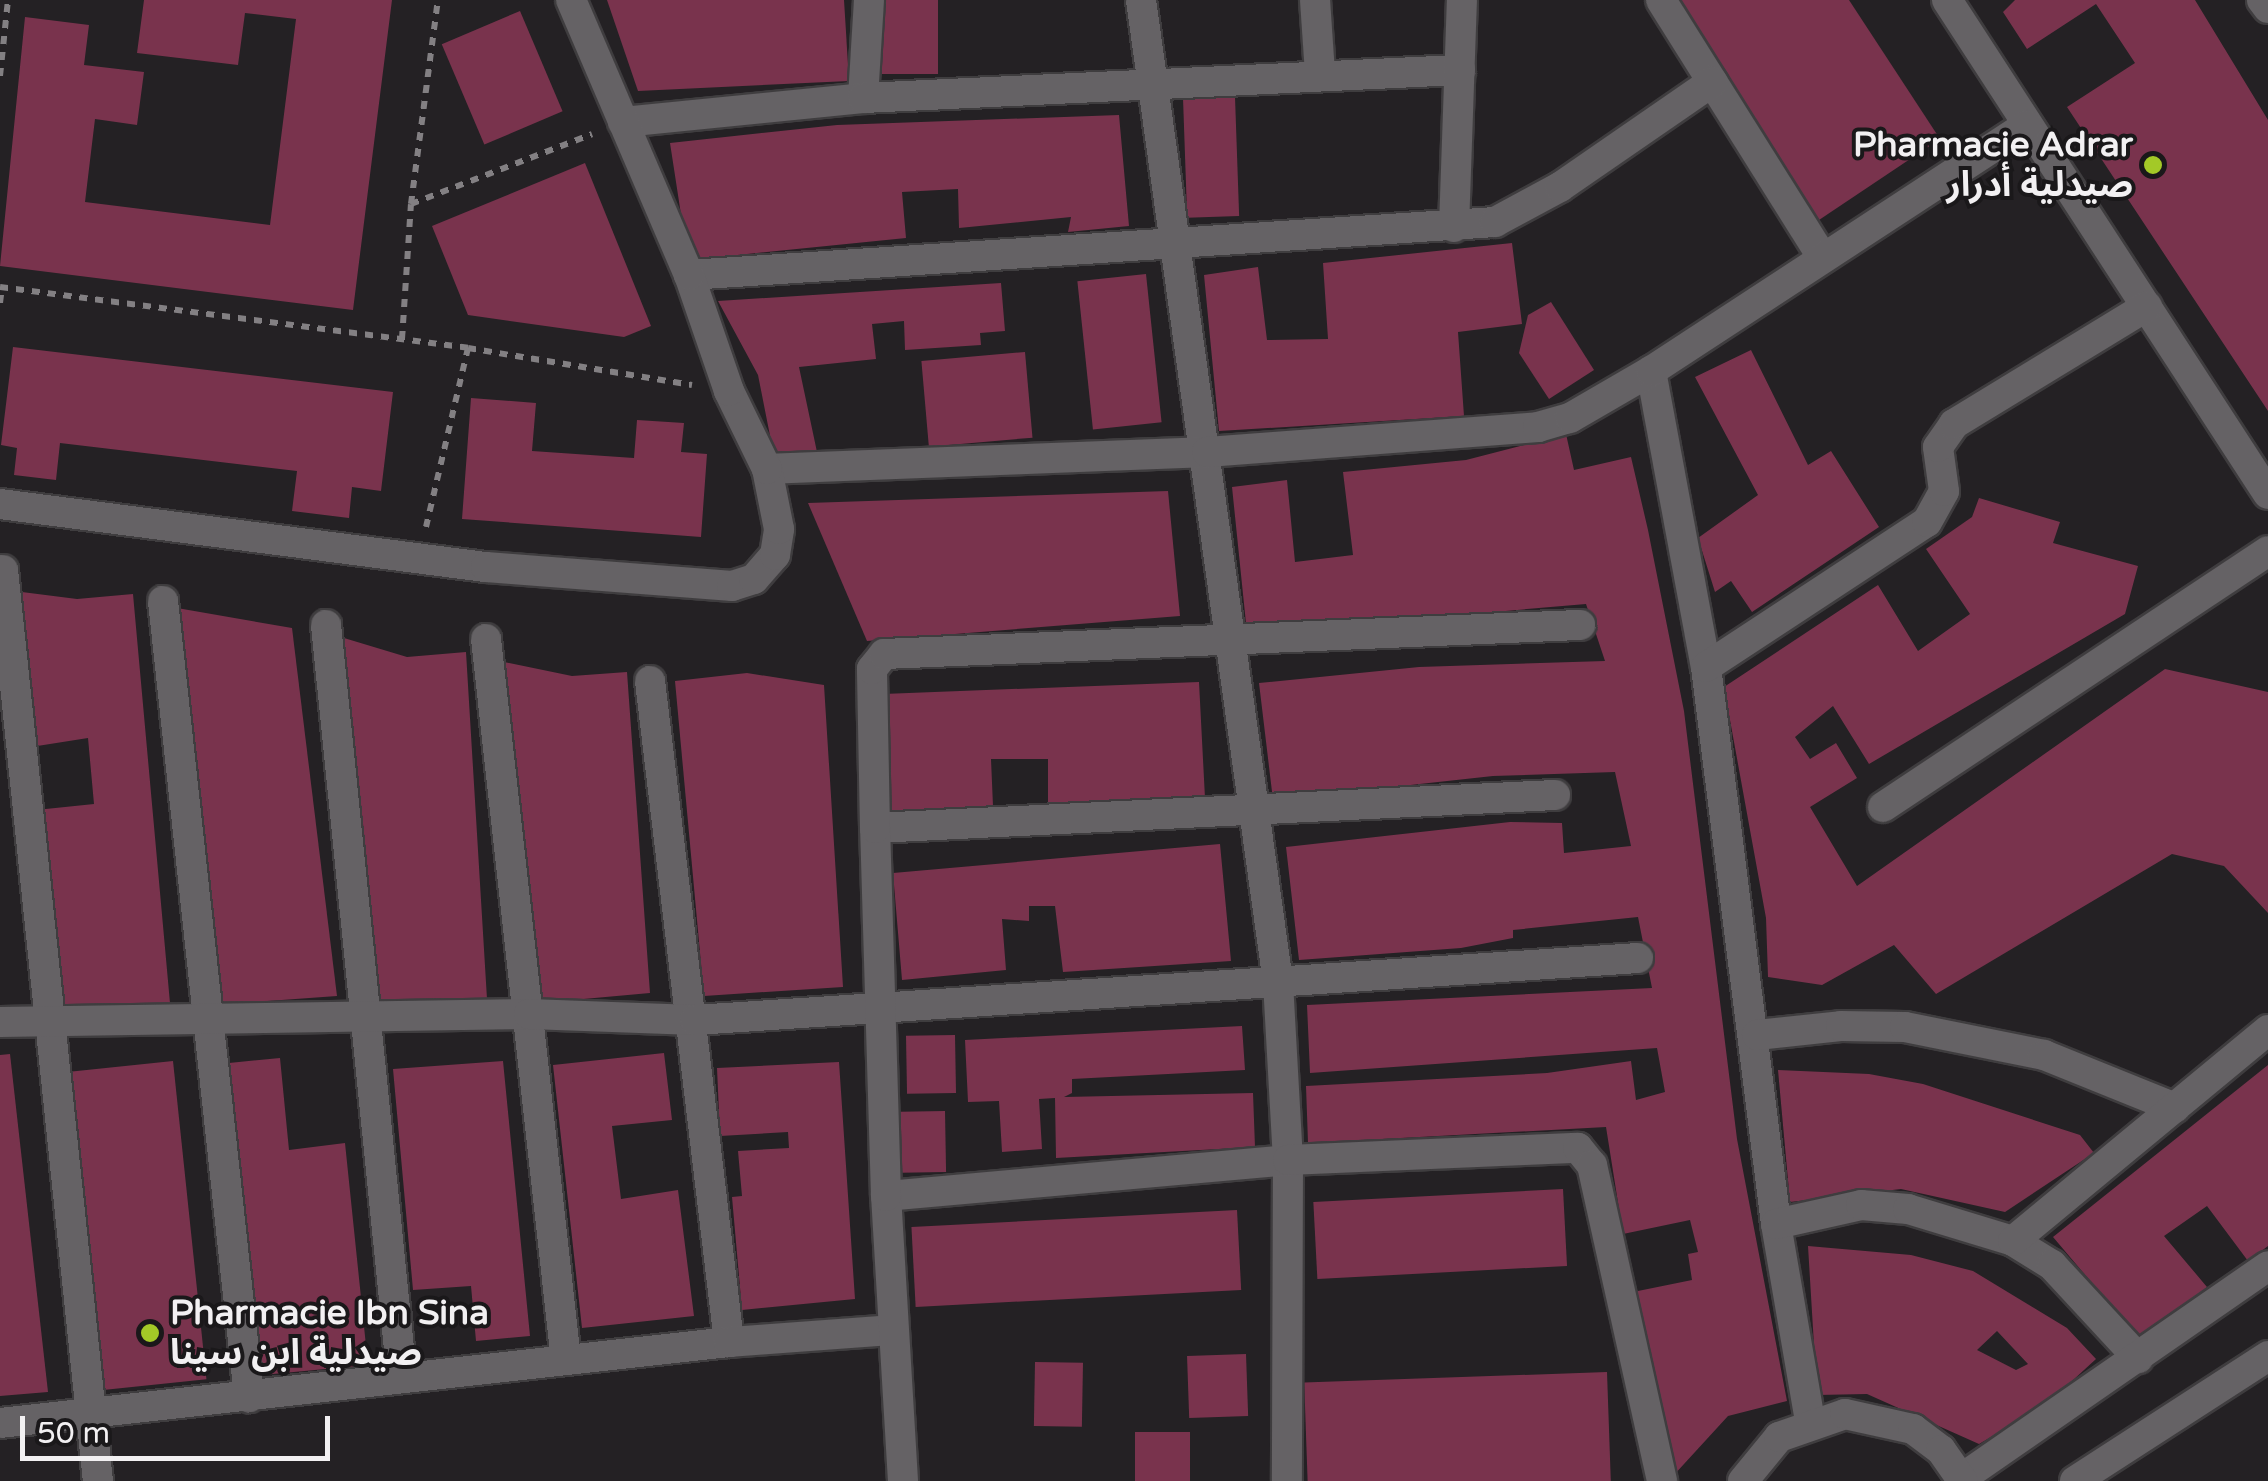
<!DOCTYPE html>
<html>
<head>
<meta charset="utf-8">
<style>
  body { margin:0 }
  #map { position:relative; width:2268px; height:1481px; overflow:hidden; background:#242124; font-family:"Varela Round","Noto Sans Arabic",sans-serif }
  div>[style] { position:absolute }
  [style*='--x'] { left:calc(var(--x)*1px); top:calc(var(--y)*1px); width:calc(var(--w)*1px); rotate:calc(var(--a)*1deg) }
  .building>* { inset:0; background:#79334d; transform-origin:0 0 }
  .path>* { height:6px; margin-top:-3px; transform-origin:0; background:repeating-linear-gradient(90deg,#838083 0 8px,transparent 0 16px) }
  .roads { filter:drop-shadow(2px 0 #3f3d3f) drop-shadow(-2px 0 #3f3d3f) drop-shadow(0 2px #3f3d3f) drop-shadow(0 -2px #3f3d3f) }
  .street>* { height:30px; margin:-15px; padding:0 15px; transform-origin:15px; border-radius:15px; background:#656265 }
  .dots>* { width:28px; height:28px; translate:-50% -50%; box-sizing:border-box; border:5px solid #1a181a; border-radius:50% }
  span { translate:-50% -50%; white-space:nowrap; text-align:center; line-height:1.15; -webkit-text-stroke:8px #1a181a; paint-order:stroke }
  .poi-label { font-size:35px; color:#f2f0f2; font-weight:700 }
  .right { translate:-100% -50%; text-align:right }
  .left { translate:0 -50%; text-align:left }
  .scale { position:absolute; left:20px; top:1416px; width:310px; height:45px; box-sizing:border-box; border:5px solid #f2f0f2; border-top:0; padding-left:12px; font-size:30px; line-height:35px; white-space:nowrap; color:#f2f0f2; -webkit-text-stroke:8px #1a181a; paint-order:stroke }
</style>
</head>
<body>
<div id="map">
  <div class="building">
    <div style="clip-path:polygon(144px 0,392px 0,353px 310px,0 266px,25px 17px,89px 25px,84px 65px,144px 72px,137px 125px,95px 119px,85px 202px,270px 225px,296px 19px,245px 13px,238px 65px,137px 53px)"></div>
    <div style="clip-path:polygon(607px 0,844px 0,849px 81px,638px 91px)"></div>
    <div style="left:882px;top:0;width:56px;height:74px"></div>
    <div style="clip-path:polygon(1675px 0,1849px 0,1940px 139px,1819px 220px)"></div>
    <div style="clip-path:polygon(2015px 0,2195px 0,2268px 120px,2268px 411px,2067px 107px,2135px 63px,2096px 4px,2027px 49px,2003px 12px)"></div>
    <div style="left:520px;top:11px;width:109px;height:85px;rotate:67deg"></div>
    <div style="left:1235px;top:97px;width:119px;height:52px;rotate:88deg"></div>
    <div style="clip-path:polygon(1119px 115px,1129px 226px,1068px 232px,1071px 217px,959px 228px,958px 189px,902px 192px,906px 238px,688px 260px,670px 143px,837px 125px)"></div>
    <div style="clip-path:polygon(585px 163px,651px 326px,624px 337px,468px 315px,432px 226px)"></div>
    <div style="clip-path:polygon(1512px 243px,1522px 324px,1458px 332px,1464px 416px,1219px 431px,1204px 275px,1258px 267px,1267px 340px,1328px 339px,1323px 263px)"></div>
    <div style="left:1146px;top:274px;width:149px;height:69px;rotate:84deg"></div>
    <div style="clip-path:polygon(1001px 283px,1005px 331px,980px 333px,981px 345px,905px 350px,904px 321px,872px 324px,876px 359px,799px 367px,817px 452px,775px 461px,758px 375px,718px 301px)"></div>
    <div style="clip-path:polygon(1551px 302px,1594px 370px,1549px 399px,1519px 353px,1528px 315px)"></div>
    <div style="clip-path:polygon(13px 347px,393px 392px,381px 491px,352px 487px,349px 518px,292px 511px,297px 471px,60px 443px,56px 480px,14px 475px,17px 448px,1px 445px)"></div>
    <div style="clip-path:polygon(1751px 350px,1808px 465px,1831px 451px,1879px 527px,1752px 612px,1731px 581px,1715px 592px,1698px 538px,1758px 495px,1695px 377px)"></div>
    <div style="left:1025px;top:352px;width:86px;height:104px;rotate:85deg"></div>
    <div style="clip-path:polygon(471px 398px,536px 403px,532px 451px,634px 458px,637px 420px,684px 423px,681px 452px,707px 454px,701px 537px,462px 519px)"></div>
    <div style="clip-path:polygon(1566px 434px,1574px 470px,1631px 457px,1648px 530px,1684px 711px,1737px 1139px,1787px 1401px,1728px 1416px,1673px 1476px,1633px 1292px,1692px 1280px,1688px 1254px,1698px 1252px,1690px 1220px,1623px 1234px,1606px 1127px,1308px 1143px,1306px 1086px,1547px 1073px,1631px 1061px,1636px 1100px,1665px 1092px,1657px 1048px,1310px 1073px,1307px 1005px,1652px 988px,1638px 917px,1513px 930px,1513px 938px,1461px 948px,1299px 960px,1286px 847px,1510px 822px,1562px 823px,1564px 853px,1631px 846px,1615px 772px,1493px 776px,1273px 800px,1259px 683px,1419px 667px,1605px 661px,1586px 604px,1247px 633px,1232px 487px,1287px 480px,1295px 562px,1353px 555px,1343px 472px,1466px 460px)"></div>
    <div style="clip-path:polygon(1168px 491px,1180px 616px,867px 641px,808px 503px)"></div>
    <div style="clip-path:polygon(1979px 498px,2060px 522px,2053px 543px,2138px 566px,2125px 614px,1869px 764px,1833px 706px,1795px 737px,1810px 759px,1836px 743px,1857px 778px,1810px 807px,1857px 886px,2165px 669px,2268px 692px,2268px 913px,2224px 866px,2172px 854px,1936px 994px,1894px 945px,1822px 985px,1768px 977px,1766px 918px,1724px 687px,1878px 585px,1918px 651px,1970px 614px,1926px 549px,1972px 517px)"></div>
    <div style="clip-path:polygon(14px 591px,77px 599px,133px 594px,170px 1003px,58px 1012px,36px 810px,94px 804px,88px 738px,31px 747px)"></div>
    <div style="clip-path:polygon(177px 608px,292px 628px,337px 996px,213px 1005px)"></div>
    <div style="clip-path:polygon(344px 638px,407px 657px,466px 652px,487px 999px,373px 1004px,367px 863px)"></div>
    <div style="clip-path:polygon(504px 662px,572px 676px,627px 672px,650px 993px,539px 1003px)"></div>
    <div style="clip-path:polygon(747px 673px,824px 685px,843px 987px,704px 996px,675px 681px)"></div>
    <div style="clip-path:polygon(1199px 682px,1205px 798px,1048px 805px,1048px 759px,991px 759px,993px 806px,888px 812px,883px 694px)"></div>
    <div style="clip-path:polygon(1220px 844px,1231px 961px,1063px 972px,1055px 906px,1029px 906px,1029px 921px,1002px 919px,1006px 970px,902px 980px,893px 873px)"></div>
    <div style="clip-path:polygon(1242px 1026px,1245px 1070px,1072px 1079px,1072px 1093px,1064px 1097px,1253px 1093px,1255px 1147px,1056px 1158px,1055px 1098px,1039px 1099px,1042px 1149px,1002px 1152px,999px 1101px,968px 1102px,965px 1040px)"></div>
    <div style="left:955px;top:1035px;width:58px;height:49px;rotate:89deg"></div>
    <div style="clip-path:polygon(664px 1053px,672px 1120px,612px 1126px,621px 1199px,678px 1190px,694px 1316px,582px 1328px,553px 1065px)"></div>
    <div style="clip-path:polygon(10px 1054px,48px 1392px,0 1396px,0 1055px)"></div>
    <div style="clip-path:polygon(280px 1058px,289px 1150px,345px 1143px,368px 1365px,262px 1375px,229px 1063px)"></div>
    <div style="left:173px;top:1061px;width:320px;height:111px;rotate:84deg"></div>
    <div style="clip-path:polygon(503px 1061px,530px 1336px,476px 1341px,471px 1286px,413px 1290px,393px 1069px)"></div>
    <div style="clip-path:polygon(839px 1062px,855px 1299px,742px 1310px,732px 1197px,742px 1196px,738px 1151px,789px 1148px,788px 1132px,720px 1136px,717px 1068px)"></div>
    <div style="clip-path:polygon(2268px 1065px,2268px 1246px,2248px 1261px,2207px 1206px,2164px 1236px,2207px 1287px,2142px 1342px,2053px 1237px)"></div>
    <div style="clip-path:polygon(1778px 1070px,1869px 1074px,1923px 1084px,2080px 1135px,2094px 1153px,2005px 1212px,1901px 1189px,1790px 1202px)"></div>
    <div style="left:945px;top:1111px;width:61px;height:45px;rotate:89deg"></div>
    <div style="left:1563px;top:1189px;width:77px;height:250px;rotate:87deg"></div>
    <div style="left:1237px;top:1210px;width:80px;height:326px;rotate:87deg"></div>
    <div style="clip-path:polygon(evenodd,1808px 1246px,1911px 1255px,1973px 1271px,2067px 1328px,2096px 1359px,2047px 1404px,1979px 1444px,1867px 1394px,1817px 1395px,1808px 1246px,1997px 1331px,2028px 1364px,2016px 1370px,1977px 1350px,1997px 1331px)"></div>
    <div style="left:1246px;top:1354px;width:62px;height:59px;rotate:88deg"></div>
    <div style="left:1035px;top:1362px;width:48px;height:64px;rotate:1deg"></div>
    <div style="left:1607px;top:1372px;width:109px;height:303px;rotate:88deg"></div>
    <div style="left:1135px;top:1432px;width:55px;height:49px"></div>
  </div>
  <div class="path">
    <div style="--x:0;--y:76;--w:76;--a:-84"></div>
    <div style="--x:411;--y:204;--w:194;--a:-21.1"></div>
    <div style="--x:0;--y:287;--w:472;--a:7.4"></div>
    <div style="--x:468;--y:348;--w:227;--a:9.4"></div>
    <div style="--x:0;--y:303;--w:16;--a:-83"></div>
    <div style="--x:402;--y:339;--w:135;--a:-86.2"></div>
    <div style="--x:411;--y:204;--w:206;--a:-82.5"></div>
    <div style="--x:426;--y:527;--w:184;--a:-76.8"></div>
  </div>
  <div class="roads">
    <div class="street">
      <div style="--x:1141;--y:0;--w:992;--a:82.06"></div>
      <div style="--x:1278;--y:982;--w:178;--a:86.8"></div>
      <div style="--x:1288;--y:1160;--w:321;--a:90.2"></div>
      <div style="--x:1315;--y:0;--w:74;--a:86.1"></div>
      <div style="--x:1661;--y:0;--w:301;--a:57.9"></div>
      <div style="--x:1947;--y:0;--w:589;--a:56.98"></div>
      <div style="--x:2262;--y:0;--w:10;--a:53"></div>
      <div style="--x:863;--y:98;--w:98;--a:-86.5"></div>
      <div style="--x:623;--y:122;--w:241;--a:-5.7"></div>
      <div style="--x:863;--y:98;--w:598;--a:-2.69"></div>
      <div style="--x:1454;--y:227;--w:227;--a:-88"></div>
      <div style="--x:689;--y:275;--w:808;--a:-3.76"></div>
      <div style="--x:1495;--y:222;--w:74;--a:-28.3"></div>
      <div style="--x:1560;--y:187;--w:185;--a:-34.6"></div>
      <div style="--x:1651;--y:371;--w:301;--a:79.5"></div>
      <div style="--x:1706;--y:667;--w:561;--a:82.84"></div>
      <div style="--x:1776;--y:1224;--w:200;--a:80.2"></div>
      <div style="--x:767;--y:469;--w:440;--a:-2.2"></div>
      <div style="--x:1207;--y:452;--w:332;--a:-4.3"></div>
      <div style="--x:1538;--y:427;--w:33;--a:-16"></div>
      <div style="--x:1570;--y:418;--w:94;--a:-30.1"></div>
      <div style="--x:1651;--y:371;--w:449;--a:-33.2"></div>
      <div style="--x:0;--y:504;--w:490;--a:7.4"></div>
      <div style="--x:486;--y:567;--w:247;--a:4.4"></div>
      <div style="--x:732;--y:586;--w:23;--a:-18"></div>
      <div style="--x:754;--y:579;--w:32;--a:-49"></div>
      <div style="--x:775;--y:555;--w:26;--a:-81"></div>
      <div style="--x:779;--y:529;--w:61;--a:-101.3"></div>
      <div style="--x:767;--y:469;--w:87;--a:-116"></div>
      <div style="--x:729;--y:391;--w:123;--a:-109"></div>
      <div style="--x:689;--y:275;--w:299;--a:-113.2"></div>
      <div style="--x:3;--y:570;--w:916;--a:84.05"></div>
      <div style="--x:163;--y:601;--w:801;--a:83.83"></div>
      <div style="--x:326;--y:625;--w:757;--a:84.24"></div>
      <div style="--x:486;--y:639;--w:725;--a:83.67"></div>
      <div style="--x:1706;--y:667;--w:264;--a:-33.3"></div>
      <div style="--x:1927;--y:522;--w:35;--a:-61"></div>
      <div style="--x:1944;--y:491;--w:44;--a:-97.8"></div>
      <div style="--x:1938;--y:447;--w:28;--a:-55"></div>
      <div style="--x:1954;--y:424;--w:226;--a:-31.4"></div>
      <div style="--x:650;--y:681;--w:666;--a:83.18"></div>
      <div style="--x:1883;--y:807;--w:462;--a:-33.6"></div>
      <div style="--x:875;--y:828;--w:681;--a:-2.78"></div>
      <div style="--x:0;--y:1022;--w:529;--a:-0.87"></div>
      <div style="--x:529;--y:1014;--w:166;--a:2.1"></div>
      <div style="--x:695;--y:1020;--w:945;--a:-3.76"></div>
      <div style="--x:1757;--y:1035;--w:84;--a:-6.1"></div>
      <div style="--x:1841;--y:1026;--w:64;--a:0.9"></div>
      <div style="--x:1905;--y:1027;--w:142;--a:11.4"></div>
      <div style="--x:2044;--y:1055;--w:141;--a:22"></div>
      <div style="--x:886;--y:1196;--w:404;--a:-5.1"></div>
      <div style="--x:1288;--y:1160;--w:290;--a:-2.4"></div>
      <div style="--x:1578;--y:1148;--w:22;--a:51"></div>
      <div style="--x:1592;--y:1165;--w:324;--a:77.5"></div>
      <div style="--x:1776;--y:1224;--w:87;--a:-12.6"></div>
      <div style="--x:1861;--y:1205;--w:47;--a:4.9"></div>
      <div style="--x:1908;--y:1209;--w:110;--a:16.9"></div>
      <div style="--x:2013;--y:1241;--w:46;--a:31.6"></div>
      <div style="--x:2052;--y:1265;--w:127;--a:47.2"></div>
      <div style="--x:2013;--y:1241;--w:331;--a:-39.6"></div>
      <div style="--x:0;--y:1423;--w:733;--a:-6.34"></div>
      <div style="--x:729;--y:1342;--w:164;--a:-4.2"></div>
      <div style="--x:1962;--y:1478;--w:372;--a:-34.7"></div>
      <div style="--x:903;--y:1481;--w:286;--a:-93.4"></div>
      <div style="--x:886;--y:1196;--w:368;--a:-91.7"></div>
      <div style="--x:875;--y:828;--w:159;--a:-91.1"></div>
      <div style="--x:872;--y:669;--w:19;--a:-51"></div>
      <div style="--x:884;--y:654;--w:697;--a:-2.39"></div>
      <div style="--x:1743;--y:1481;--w:57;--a:-50.7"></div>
      <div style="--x:1779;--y:1437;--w:70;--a:-19.2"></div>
      <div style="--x:1845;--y:1414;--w:70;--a:12.4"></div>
      <div style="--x:1913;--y:1429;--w:35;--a:37"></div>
      <div style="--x:1941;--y:1450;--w:38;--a:55"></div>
      <div style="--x:2075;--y:1481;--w:230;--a:-32.9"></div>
    </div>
  </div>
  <div class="dots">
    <div style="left:2153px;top:165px;background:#a3c927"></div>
    <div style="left:150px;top:1333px;background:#a3c927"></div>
  </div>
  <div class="poi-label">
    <span class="right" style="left:2133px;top:165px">Pharmacie Adrar<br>صيدلية أدرار</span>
    <span class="left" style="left:170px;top:1333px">Pharmacie Ibn Sina<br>صيدلية ابن سينا</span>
  </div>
  <div class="scale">50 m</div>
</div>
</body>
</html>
